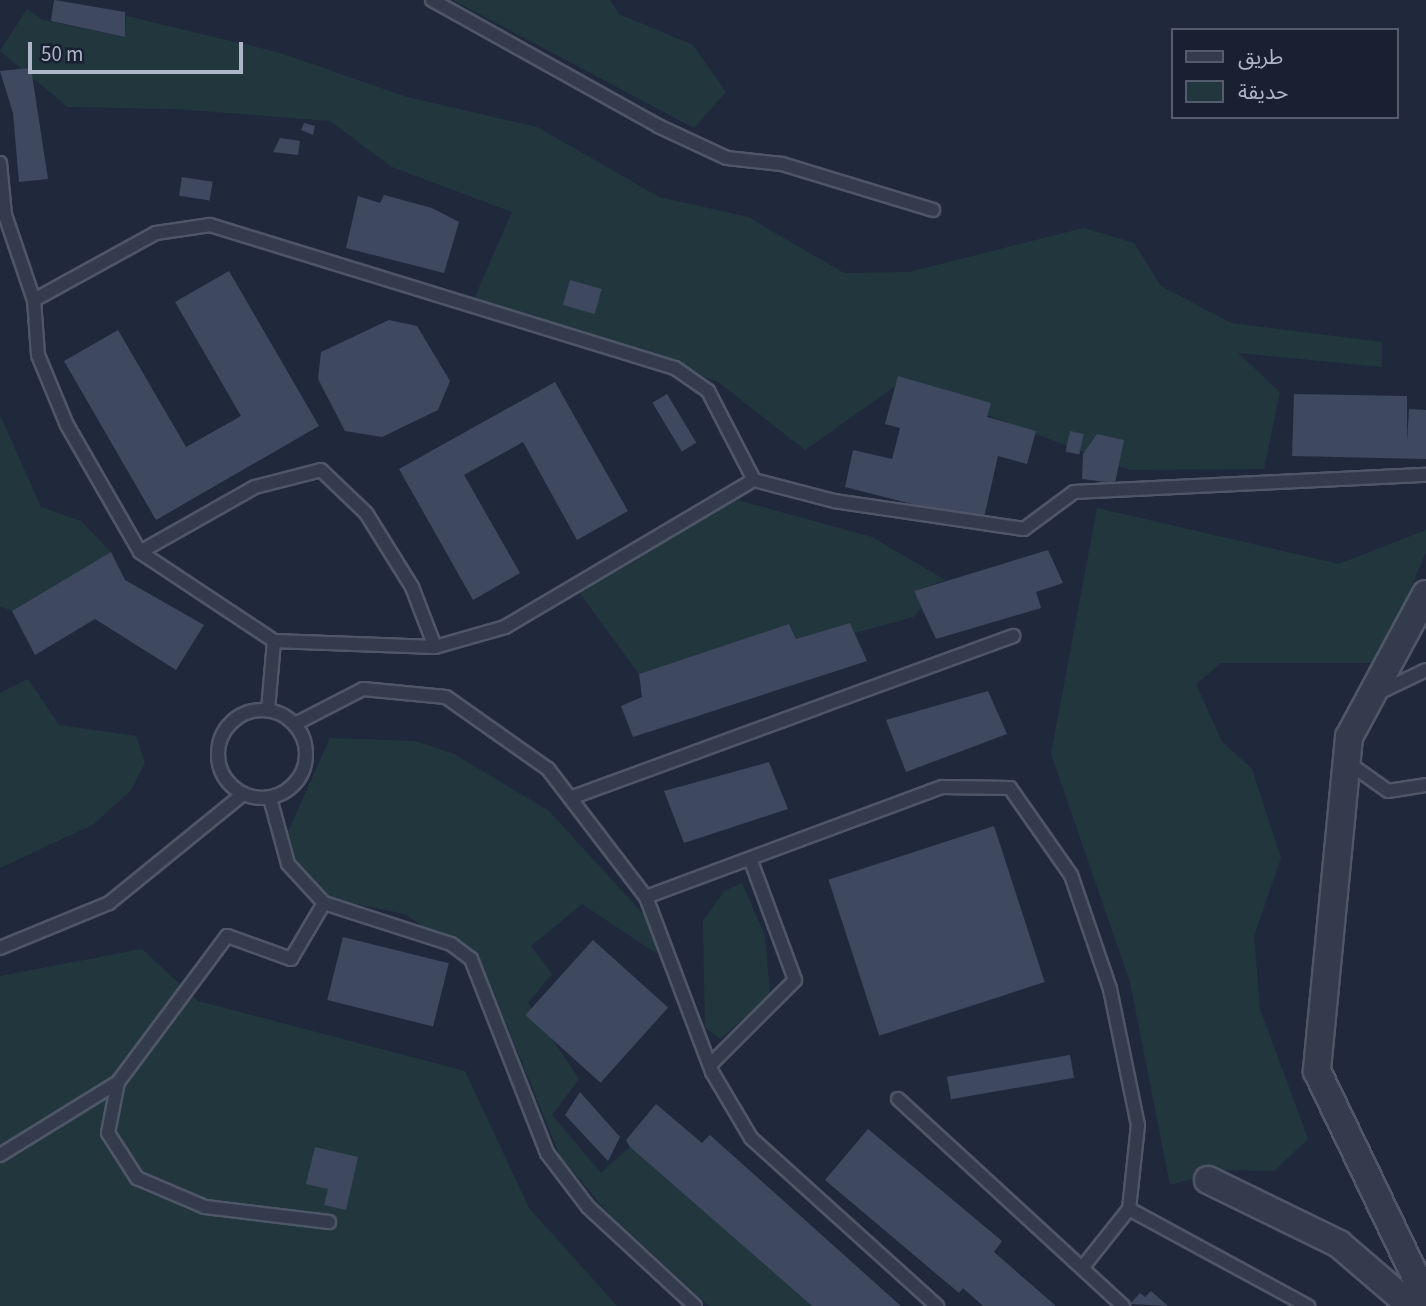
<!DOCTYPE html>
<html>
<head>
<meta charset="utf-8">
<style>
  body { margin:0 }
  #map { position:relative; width:1426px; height:1306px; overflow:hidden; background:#20293c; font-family:"Source Sans 3","Noto Sans Arabic",sans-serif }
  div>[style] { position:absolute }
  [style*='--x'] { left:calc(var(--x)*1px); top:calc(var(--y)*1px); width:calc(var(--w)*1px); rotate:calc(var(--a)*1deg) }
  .green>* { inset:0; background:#22373d }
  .building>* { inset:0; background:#3e485f; transform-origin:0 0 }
  .roads { filter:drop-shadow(2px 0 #4f5667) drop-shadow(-2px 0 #4f5667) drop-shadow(0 2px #4f5667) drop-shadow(0 -2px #4f5667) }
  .lane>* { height:12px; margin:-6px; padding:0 6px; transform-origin:6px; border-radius:6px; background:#343b4c }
  .lane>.ring { margin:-6px; padding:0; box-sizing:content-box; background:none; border:12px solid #343b4c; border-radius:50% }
  .street>* { height:26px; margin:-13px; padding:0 13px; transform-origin:13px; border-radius:13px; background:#343b4c }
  span { translate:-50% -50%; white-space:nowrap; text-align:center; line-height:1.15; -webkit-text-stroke:5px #192031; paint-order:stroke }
  .legend { position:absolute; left:1171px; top:28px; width:228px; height:91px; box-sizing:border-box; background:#192031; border:2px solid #555c6d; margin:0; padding:9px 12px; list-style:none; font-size:21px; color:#afb6c8 }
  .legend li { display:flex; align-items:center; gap:14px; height:35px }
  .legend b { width:35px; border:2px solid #555c6d }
  .scale { position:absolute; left:28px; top:42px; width:215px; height:32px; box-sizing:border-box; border:4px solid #afb6c8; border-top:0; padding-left:9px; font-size:21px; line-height:24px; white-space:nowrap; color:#afb6c8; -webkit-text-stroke:5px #192031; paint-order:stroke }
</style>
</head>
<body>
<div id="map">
  <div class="green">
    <div style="clip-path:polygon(453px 0,610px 0,619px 14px,693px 45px,726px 92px,694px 128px)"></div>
    <div style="clip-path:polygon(27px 9px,43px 20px,125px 37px,126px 16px,277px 52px,407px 97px,537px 127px,659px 197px,748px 217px,844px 273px,909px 272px,1084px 228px,1134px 243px,1161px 286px,1231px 323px,1382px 342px,1382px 367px,1238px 353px,1280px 392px,1264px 469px,1130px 470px,901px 382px,805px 450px,717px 381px,474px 299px,512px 212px,392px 167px,330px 121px,178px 109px,68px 107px,0 51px)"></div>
    <div style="clip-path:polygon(0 415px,41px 507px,81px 521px,111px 552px,12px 611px,0 606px)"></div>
    <div style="clip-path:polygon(737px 500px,872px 537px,945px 580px,914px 591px,922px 608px,913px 617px,855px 633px,850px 623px,796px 639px,789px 624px,639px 674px,579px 592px)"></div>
    <div style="clip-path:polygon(1097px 508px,1339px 564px,1426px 530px,1426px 552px,1379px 663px,1221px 663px,1196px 684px,1222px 742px,1252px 769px,1281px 858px,1254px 936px,1260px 1009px,1308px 1139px,1274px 1171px,1224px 1170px,1170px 1185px,1130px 982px,1051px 754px)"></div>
    <div style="clip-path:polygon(28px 679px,59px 725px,136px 736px,145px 763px,131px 790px,94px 824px,0 868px,0 693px)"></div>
    <div style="clip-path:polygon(330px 738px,415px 741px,454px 754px,549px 811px,656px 928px,657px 954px,582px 904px,531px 946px,552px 974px,528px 1003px,579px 1079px,552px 1115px,601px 1173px,630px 1147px,812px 1306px,709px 1306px,607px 1212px,560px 1156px,484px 969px,405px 914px,332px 899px,291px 854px,288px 832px)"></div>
    <div style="clip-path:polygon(742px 883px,765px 936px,770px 994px,721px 1039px,705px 1028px,703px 921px,724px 891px)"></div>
    <div style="clip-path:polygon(142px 949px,198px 1001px,465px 1071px,529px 1208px,617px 1306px,0 1306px,0 976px)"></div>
  </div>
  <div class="building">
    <div style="clip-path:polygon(54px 0,125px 12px,125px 37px,51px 21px)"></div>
    <div style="clip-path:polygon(31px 68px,48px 179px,19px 182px,13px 113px,0 71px)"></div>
    <div style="clip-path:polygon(304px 123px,315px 126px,313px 135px,301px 130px)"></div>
    <div style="clip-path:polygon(280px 138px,300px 141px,298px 155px,273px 152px)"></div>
    <div style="left:182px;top:177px;width:31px;height:19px;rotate:9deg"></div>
    <div style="clip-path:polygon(384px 195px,432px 208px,459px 222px,444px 273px,346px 248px,358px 196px,380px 203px)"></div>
    <div style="clip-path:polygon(229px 271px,319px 426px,156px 520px,64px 361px,118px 330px,186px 447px,241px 416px,175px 302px)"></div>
    <div style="left:570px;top:280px;width:33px;height:26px;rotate:16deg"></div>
    <div style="clip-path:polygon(389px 320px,417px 326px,450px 381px,438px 410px,382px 437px,345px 431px,318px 379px,321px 352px)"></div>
    <div style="clip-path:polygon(898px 376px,991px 403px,987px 417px,1036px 431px,1027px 464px,998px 456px,983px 522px,845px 487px,853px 450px,892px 459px,900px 428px,885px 424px)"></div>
    <div style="clip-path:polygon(555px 382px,628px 511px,577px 540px,523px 442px,464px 475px,520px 573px,473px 600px,399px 469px)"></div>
    <div style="left:667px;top:394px;width:57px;height:17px;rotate:59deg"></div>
    <div style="clip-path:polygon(1294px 394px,1407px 396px,1407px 442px,1409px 409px,1426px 410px,1426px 459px,1292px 456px)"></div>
    <div style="left:1070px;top:431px;width:14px;height:21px;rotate:12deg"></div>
    <div style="clip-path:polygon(1097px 434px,1124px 440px,1115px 483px,1082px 479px,1083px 454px)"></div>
    <div style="clip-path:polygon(1048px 550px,1063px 583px,1036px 592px,1041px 608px,936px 639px,914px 591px)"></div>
    <div style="clip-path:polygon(111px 552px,125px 580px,204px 625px,176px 670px,95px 619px,35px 655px,12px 611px)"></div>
    <div style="clip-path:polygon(850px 623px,867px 661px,633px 737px,621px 706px,642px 697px,639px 674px,789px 624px,796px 639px)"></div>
    <div style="clip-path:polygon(988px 691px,1007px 734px,906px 772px,886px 720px)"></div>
    <div style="clip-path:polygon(769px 762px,788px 809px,684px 843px,664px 791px)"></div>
    <div style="left:994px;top:826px;width:164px;height:174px;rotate:72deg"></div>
    <div style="left:343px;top:937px;width:109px;height:65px;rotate:14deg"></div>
    <div style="left:593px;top:940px;width:101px;height:101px;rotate:42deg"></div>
    <div style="left:1070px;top:1055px;width:23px;height:125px;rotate:80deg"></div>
    <div style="clip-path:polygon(580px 1092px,620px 1137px,608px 1161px,565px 1115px)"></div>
    <div style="clip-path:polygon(656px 1104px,702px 1143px,710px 1135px,901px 1306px,812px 1306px,630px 1147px,626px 1140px)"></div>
    <div style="clip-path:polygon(868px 1129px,1002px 1241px,994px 1252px,1056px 1306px,983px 1306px,963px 1288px,959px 1293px,825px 1180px)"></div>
    <div style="clip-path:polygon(315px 1147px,358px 1157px,346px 1210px,324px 1205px,328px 1189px,306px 1184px)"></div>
    <div style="clip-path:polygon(1151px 1291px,1168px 1306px,1130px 1304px,1140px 1293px,1145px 1297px)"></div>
  </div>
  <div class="roads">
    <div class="lane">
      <div style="--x:432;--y:0;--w:259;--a:29.1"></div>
      <div style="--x:658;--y:126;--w:76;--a:24.9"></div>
      <div style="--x:727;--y:158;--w:55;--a:6.2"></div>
      <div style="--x:782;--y:164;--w:158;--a:16.9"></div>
      <div style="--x:0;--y:163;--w:52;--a:84.5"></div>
      <div style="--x:5;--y:215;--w:90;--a:71.2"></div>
      <div style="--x:34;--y:300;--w:55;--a:85.8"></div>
      <div style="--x:38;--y:355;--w:76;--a:67.5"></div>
      <div style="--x:67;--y:425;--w:146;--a:60.1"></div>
      <div style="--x:140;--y:552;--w:161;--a:33.6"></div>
      <div style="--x:274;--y:641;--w:161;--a:2.1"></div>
      <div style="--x:435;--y:647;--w:73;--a:-15.9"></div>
      <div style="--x:505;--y:627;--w:289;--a:-30.6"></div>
      <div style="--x:754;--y:480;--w:83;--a:14.7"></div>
      <div style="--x:834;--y:501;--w:192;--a:8.4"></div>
      <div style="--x:1024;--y:529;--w:62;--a:-36.5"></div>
      <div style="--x:1074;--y:492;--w:352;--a:-2.8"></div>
      <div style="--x:34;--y:300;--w:139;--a:-28.8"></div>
      <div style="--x:156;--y:233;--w:55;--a:-8.4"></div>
      <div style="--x:210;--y:225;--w:486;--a:17.1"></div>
      <div style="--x:675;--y:368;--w:40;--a:34.9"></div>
      <div style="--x:708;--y:391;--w:100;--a:62.7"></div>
      <div style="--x:140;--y:552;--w:132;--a:-29.5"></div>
      <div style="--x:255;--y:487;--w:68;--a:-14.4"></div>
      <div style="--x:321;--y:470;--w:62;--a:43.7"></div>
      <div style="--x:366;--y:513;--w:87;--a:58.1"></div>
      <div style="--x:412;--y:587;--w:64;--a:69"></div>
      <div style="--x:1376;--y:694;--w:55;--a:-25.6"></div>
      <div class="ring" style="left:218px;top:710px;width:76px;height:76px"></div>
      <div style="--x:268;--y:710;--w:69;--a:-85"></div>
      <div style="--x:295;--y:724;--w:76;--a:-27.2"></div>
      <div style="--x:363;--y:689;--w:83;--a:5.5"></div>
      <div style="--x:446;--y:697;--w:125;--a:35.2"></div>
      <div style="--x:548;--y:769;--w:161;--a:52.6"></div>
      <div style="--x:646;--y:897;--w:187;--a:69.3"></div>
      <div style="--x:712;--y:1072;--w:77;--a:59.4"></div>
      <div style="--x:751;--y:1138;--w:251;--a:42.1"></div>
      <div style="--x:1347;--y:762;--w:50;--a:35.3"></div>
      <div style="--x:1388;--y:791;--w:38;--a:-9"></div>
      <div style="--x:573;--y:797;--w:469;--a:-20.1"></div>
      <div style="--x:270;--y:798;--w:68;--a:74.7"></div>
      <div style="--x:288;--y:864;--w:53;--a:47.3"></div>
      <div style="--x:324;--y:903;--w:133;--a:17.9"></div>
      <div style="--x:451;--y:944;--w:25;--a:37"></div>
      <div style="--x:471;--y:959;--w:208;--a:68.6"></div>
      <div style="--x:547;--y:1153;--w:68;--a:52.8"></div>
      <div style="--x:588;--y:1207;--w:146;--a:42.8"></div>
      <div style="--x:646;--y:897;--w:316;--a:-20.4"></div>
      <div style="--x:942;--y:787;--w:68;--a:0.8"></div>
      <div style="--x:1010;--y:788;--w:106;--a:55"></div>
      <div style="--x:1071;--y:875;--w:120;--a:71.1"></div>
      <div style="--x:1110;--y:989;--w:139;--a:78.4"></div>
      <div style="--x:1138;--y:1125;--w:84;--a:96.1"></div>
      <div style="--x:1129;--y:1209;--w:75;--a:128.5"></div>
      <div style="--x:324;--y:903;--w:65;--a:120.5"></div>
      <div style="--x:291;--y:959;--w:68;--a:-160.2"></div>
      <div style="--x:227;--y:936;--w:182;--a:126.7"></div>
      <div style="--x:118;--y:1082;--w:52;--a:101.1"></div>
      <div style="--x:108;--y:1133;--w:54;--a:57.2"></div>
      <div style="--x:137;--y:1178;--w:74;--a:23.1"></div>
      <div style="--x:205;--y:1207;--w:125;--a:6.9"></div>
      <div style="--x:0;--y:948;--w:118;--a:-22.4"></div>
      <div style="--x:109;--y:903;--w:173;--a:-39.1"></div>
      <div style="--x:710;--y:1065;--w:120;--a:-45"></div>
      <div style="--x:795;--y:980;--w:127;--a:-110.3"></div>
      <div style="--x:898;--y:1099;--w:306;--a:42.6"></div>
      <div style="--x:0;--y:1155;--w:139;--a:-31.7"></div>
      <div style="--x:1129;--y:1209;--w:204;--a:28.5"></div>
    </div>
    <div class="street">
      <div style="--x:1426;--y:594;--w:162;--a:118.3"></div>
      <div style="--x:1349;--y:737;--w:336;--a:95.5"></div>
      <div style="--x:1317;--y:1071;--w:252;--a:64.4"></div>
      <div style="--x:1208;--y:1180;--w:146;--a:26"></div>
      <div style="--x:1339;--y:1244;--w:95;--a:40.7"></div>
    </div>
  </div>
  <ul class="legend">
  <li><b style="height:9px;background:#343b4c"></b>طريق</li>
  <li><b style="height:19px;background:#22373d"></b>حديقة</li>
  </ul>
  <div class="scale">50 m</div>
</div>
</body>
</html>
